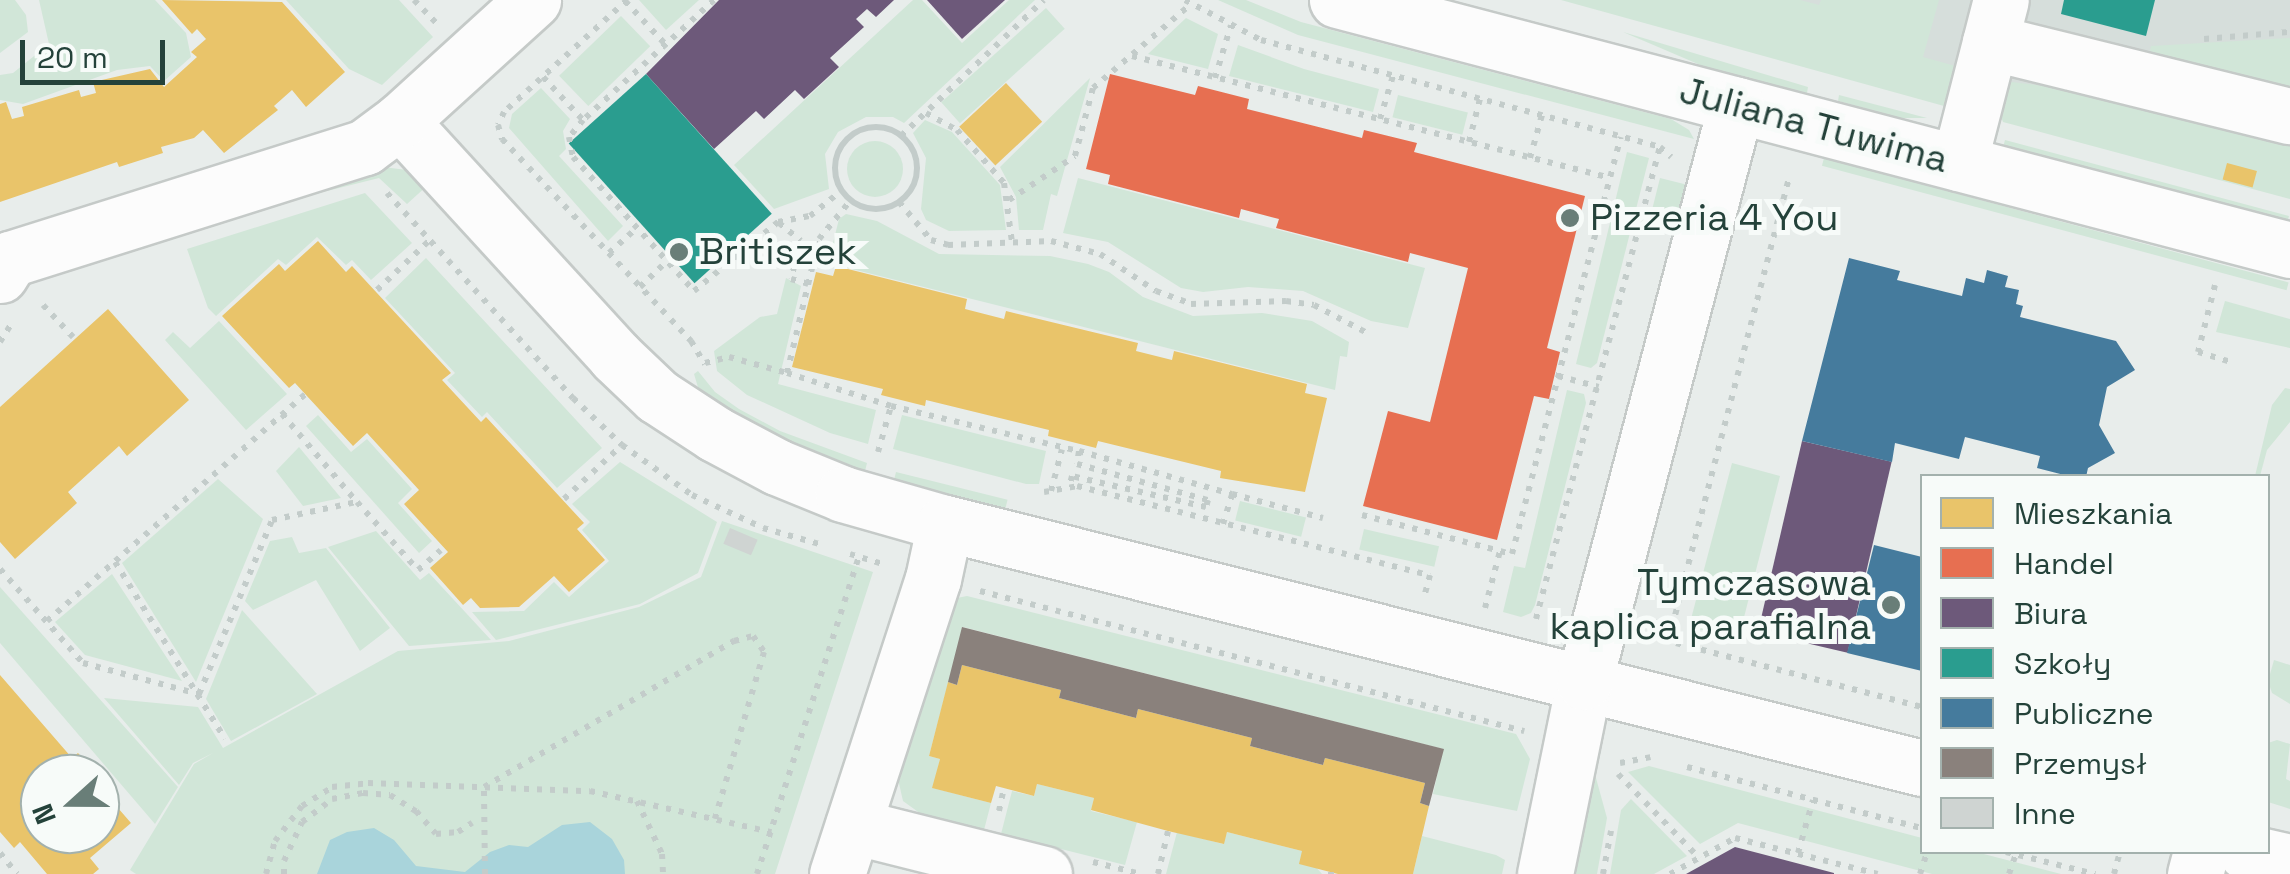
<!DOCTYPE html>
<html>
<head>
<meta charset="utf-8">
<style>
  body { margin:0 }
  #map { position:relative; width:2290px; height:874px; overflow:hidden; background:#e8edeb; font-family:"Space Grotesk",sans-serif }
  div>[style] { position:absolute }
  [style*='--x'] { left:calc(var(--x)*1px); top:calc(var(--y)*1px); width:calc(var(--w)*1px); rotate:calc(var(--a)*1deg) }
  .built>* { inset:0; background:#d6dedb }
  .green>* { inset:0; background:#d1e6d8; transform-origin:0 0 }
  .round { border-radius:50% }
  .water>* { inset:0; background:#a9d4db }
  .homes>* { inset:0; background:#e9c46a; transform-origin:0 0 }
  .shops>* { inset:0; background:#e76f51 }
  .offices>* { inset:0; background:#6d597a; transform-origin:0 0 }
  .schools>* { inset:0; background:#2a9d8f; transform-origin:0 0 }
  .public>* { inset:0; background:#457b9d }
  .industry>* { inset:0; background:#8a817c }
  .building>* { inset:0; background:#cfd4d2; transform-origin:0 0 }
  .path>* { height:6px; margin-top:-3px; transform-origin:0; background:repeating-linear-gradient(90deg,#c3ccca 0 5px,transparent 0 13px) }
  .path>.ring { margin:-3px; padding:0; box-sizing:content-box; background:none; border:6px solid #c3ccca; border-radius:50% }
  .roads { filter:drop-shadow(2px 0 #c5cac8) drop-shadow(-2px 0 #c5cac8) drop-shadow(0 2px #c5cac8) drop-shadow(0 -2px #c5cac8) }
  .minor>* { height:55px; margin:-27.5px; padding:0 27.5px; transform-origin:27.5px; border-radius:27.5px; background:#fcfcfc }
  .dots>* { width:28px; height:28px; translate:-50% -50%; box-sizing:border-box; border:5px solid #f7fbf9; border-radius:50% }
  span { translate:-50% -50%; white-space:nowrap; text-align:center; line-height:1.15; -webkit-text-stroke:10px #f7fbf9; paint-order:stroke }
  .street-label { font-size:38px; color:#24423a }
  .poi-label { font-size:38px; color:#24423a }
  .left { translate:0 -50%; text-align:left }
  .right { translate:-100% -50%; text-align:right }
  .legend { position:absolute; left:1920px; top:474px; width:350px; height:380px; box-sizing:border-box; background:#f7fbf9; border:2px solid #a3b1ad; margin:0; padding:12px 18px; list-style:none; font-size:30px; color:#24423a }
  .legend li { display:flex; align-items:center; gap:20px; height:50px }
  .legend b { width:50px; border:2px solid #a3b1ad }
  .north { position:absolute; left:20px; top:754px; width:100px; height:100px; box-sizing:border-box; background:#f7fbf9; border:2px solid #a3b1ad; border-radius:50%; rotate:249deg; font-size:28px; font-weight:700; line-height:40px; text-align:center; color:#24423a }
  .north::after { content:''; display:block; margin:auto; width:35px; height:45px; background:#697e78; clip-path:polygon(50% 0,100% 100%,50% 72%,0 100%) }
  .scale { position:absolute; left:20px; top:40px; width:145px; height:45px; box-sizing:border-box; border:5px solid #24423a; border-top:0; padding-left:12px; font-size:30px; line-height:35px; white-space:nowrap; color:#24423a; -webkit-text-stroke:8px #f7fbf9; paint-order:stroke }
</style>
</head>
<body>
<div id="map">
  <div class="built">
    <div style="clip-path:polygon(1717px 0,2290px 0,2290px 175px)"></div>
  </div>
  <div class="green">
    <div style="clip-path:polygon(0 0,15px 0,26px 15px,28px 32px,0 53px)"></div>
    <div style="clip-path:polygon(39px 0,155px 0,186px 33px,191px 57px,164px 81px,150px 66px,117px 70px,23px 104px,0 100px,0 75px,13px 73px,49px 44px)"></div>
    <div style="clip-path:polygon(286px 0,399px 0,433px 37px,382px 85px,349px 69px)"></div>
    <div style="clip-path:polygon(639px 0,699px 0,666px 30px)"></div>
    <div style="clip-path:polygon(913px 0,922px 0,962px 43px,1009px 0,1035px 0,904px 123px,893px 117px,866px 117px,838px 132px,825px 154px,829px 189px,774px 209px,734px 165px)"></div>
    <div style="clip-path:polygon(1218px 0,1246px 0,1301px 22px,1671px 119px,1689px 130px,1694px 139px,1298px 35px)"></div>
    <div style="clip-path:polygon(1561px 0,1800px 0,1819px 5px,1821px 0,1939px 0,1923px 57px,1959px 67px,1944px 106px)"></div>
    <div style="left:1046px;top:8px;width:28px;height:141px;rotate:48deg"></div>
    <div style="left:621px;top:16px;width:42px;height:86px;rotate:46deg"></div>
    <div style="clip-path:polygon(1186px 18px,1218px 34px,1208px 69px,1148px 54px)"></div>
    <div style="clip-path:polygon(1623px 32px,1808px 87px,1807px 93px,1712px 70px)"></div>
    <div style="clip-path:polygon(2290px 38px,2290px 98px,2148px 61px,2151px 46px)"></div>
    <div style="clip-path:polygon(1238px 45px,1304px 69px,1379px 89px,1373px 112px,1229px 76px)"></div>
    <div style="clip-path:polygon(2046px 75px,2290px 135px,2290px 199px,2003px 122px,2000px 114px,2005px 89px,2012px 82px,2043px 86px)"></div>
    <div style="clip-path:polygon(1090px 78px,1057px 196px,1051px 194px,1043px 230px,1019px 230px,1016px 197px,1000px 167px)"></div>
    <div style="clip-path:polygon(541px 88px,570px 119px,563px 131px,566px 149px,559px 156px,623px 226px,608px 241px,509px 128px,512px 114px)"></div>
    <div style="left:1398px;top:95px;width:72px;height:23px;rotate:14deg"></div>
    <div style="clip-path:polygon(1839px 95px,1927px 118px,1901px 118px,1838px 101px)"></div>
    <div style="clip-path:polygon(925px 120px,952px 132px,1000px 185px,1006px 230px,949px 231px,926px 220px,921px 209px,926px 158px,913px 133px)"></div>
    <div style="left:2005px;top:140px;width:294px;height:11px;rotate:15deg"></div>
    <div class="round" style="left:847px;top:141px;width:56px;height:56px"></div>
    <div style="clip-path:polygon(1627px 152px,1649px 158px,1597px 363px,1591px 368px,1576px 364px)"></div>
    <div style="left:1824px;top:158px;width:481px;height:8px;rotate:15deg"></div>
    <div style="clip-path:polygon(375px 166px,407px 170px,429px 184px,407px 204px,379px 178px,319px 193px,314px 178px)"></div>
    <div style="clip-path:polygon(1078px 178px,1425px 268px,1408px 328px,1371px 321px,1303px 291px,1248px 287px,1203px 292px,1181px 288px,1108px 242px,1063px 233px)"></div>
    <div style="left:1660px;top:178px;width:34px;height:40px;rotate:14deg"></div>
    <div style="clip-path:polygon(365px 193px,412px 243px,371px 280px,352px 260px,346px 265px,317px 237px,286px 265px,278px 259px,216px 316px,208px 308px,187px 249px)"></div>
    <div style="clip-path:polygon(846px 214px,877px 221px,939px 254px,1050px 256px,1088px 264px,1109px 272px,1143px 297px,1193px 316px,1262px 313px,1312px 321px,1349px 342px,1347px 357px,1340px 356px,1335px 390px,828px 263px,839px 219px)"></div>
    <div style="clip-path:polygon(426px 258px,602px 448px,557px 488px,487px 412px,482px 417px,447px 380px,455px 373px,385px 298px)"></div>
    <div style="clip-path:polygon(786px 278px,801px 286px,778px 384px,876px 410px,868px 444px,830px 433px,747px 395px,717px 371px,714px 351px,760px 317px,777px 314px)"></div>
    <div style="clip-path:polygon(2225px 301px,2290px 319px,2290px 348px,2216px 332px)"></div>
    <div style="clip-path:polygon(219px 321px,287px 394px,246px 430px,165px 340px,173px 332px,190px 348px)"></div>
    <div style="clip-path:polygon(698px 371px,715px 392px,739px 409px,780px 431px,867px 463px,864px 475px,778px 442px,700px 394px,694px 374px)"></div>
    <div style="clip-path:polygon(2285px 388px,2290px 389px,2290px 422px,2267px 450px,2260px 476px,2255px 476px,2272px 405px)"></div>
    <div style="clip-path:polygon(1567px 390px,1584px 394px,1586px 403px,1535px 605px,1531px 613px,1521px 617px,1503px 612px,1514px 566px,1525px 568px)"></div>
    <div style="clip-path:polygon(318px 415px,351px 452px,367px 439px,412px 489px,398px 503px,432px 541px,419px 553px,306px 426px)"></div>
    <div style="clip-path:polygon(902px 415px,1046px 451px,1039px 484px,1026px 484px,893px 449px)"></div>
    <div style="clip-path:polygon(299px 447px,341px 498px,303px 506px,276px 471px)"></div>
    <div style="clip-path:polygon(620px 462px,717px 522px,698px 573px,640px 604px,496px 640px,472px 612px,524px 611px,554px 582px,569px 597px,609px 561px,582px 530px,590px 522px,572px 504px)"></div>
    <div style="clip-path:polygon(1732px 463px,1780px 476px,1739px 637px,1698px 629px,1691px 619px)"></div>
    <div style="left:896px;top:472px;width:115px;height:12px;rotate:14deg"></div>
    <div style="clip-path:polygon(218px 479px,263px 519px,196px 682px,122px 563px)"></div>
    <div style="left:1240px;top:501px;width:68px;height:20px;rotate:14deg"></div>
    <div style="clip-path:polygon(722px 521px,873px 572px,775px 874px,136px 874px,130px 870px,194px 764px,213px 753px,193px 763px,179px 785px,104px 698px,198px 707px,223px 748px,398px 651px,509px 641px,639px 607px,701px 577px)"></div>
    <div style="left:1364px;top:529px;width:77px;height:21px;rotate:13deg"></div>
    <div style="clip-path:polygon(376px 531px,420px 580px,429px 573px,491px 640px,409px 646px,328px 547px)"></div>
    <div style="clip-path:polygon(292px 537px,299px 553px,326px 548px,390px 628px,360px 651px,316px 580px,253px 610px,245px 601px,270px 541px)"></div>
    <div style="clip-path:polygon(112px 574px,182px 681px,85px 655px,55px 622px)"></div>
    <div style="clip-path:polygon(0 587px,178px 787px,155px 824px,0 643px)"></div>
    <div style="clip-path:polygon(967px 596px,1516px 734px,1530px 759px,1517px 811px,1433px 794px,1443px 749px,963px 627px,929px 756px,940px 759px,933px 788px,991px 803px,984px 830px,921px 814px,903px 801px,898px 779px,957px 598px)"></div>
    <div style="clip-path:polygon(242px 610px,317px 694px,231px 741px,206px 699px)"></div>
    <div style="clip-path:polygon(2274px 660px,2290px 665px,2290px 704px,2272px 693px,2268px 681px)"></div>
    <div style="clip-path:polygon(2277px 740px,2290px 744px,2286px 779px,2290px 781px,2290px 809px,2268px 802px,2268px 743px)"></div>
    <div style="clip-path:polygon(1649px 766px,1922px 838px,1922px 852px,1976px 852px,2061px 874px,1932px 874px,1738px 823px,1700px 844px,1628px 772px)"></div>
    <div style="clip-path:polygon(1583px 776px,1596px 778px,1607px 818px,1597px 874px,1565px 874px)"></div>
    <div style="clip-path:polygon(1037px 784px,1094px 798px,1091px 811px,1137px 822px,1125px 865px,1001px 834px,1012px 791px,1034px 796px)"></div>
    <div style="clip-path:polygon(1631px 799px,1687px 856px,1654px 874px,1610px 874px,1621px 810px)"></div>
    <div style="clip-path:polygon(1177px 832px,1223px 844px,1227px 832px,1302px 851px,1322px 874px,1166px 874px)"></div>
    <div style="clip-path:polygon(1422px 836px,1496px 855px,1505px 860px,1502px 874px,1413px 874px)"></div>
  </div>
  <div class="water">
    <div style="clip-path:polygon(590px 822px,612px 839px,624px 860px,625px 874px,317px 874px,330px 840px,347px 832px,374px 828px,394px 840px,416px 866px,465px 872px,490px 852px,509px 845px,528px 847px,562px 825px)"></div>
  </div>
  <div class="homes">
    <div style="clip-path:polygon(162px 0,282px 2px,345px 72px,306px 107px,292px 90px,274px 106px,278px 110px,224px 153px,203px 130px,194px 138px,161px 147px,163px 153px,119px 167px,117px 162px,0 202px,0 104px,6px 102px,12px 119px,24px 116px,22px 107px,79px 90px,81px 97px,96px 93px,93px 82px,150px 69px,164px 87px,197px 57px,191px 52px,206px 39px,197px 29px,192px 34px)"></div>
    <div style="left:1006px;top:83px;width:53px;height:64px;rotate:47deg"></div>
    <div style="left:2227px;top:163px;width:31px;height:17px;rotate:15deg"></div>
    <div style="clip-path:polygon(318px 241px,346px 272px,352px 266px,451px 373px,442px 380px,481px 422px,486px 417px,584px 523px,577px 529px,605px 560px,569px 592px,554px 576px,519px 607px,480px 608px,471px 598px,463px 605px,430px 568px,448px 552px,404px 504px,419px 490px,367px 433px,353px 446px,295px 383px,289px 388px,222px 316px,279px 264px,285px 271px)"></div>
    <div style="clip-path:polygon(836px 266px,967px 299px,965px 309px,1004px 319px,1006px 311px,1138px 343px,1136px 351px,1172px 360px,1174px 351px,1307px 384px,1305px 393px,1327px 398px,1305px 492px,1220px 478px,1221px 471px,1098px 441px,1096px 448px,1048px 436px,1049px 430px,926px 400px,925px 406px,881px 395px,883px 389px,792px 367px,816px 272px,833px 276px)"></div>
    <div style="clip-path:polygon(108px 309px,189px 400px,127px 456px,119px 446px,68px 492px,77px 503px,15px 559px,0 542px,0 407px)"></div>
    <div style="clip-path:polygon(962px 665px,1061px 690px,1059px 698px,1136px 718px,1138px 709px,1252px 738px,1250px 746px,1323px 765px,1325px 758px,1425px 783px,1420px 803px,1429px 806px,1413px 874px,1338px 874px,1299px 864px,1302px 851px,1227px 832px,1224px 844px,1168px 831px,1091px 810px,1094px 798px,1037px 784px,1034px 796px,996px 786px,991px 803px,932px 788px,940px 759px,929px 756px,948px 682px,957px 685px)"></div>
    <div style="clip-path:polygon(0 675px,72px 758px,78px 753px,96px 774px,40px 774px,40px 834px,100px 834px,100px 778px,110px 790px,105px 793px,131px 823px,90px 858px,99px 869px,93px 874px,47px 874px,20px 842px,14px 848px,0 832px)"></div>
  </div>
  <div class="shops">
    <div style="clip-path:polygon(1110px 74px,1195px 95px,1198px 86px,1249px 99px,1247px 109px,1362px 138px,1364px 130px,1417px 143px,1414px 152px,1585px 196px,1547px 348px,1560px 352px,1549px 399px,1534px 396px,1497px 540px,1363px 506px,1388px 411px,1430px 422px,1468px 268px,1410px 253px,1408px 262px,1276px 228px,1279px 219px,1241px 209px,1239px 218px,1108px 184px,1110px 175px,1086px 169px)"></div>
  </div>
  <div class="offices">
    <div style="clip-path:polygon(719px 0,894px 0,876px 17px,867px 9px,856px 19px,864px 27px,830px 58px,839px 67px,804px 99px,795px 90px,764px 119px,756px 111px,714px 149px,646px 74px)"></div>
    <div style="clip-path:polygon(927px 0,1005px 0,962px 39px)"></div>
    <div style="left:1802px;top:441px;width:92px;height:196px;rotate:13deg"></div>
    <div style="clip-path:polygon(1735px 847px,1834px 873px,1834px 874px,1686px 874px)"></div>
  </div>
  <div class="schools">
    <div style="clip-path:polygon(2064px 0,2155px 0,2146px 36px,2061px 14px)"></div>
    <div style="left:646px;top:74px;width:188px;height:104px;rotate:48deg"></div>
  </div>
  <div class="public">
    <div style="clip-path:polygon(1849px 258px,1900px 271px,1897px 280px,1962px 296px,1966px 278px,1984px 283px,1987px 270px,2008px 276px,2005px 287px,2019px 290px,2016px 304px,2023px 306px,2020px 317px,2116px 341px,2135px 370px,2107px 387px,2099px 425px,2115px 453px,2088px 468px,2086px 477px,2072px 477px,2037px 468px,2040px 456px,1965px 437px,1959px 459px,1895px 443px,1892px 462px,1802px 441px)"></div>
    <div style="clip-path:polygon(1874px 545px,1922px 557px,1922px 671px,1847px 653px)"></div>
  </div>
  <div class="industry">
    <div style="clip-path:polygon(962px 627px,1444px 749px,1429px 806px,1420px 803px,1425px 783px,1325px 758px,1323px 765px,1250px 746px,1252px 738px,1138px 709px,1136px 718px,1059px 698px,1061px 690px,962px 665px,957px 685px,948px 682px)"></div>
  </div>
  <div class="building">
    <div style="left:730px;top:528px;width:30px;height:17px;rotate:23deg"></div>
  </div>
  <div class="path">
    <div style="--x:414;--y:0;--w:32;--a:46"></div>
    <div style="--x:627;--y:0;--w:166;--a:137.7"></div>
    <div style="--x:504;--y:112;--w:14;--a:115"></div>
    <div style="--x:498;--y:125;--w:15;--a:74"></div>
    <div style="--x:502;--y:139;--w:277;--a:46.9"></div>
    <div style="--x:691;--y:341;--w:27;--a:59"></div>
    <div style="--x:714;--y:0;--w:178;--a:137.5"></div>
    <div style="--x:583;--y:120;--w:22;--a:129"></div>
    <div style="--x:569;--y:137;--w:20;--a:79"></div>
    <div style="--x:573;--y:157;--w:181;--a:47.9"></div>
    <div style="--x:694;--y:291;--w:109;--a:-39.4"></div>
    <div style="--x:778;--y:222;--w:33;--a:-11"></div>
    <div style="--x:810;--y:216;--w:40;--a:-39"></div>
    <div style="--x:1185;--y:0;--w:86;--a:27.8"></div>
    <div style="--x:1261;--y:40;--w:413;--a:15"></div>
    <div style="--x:1660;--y:147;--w:15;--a:42"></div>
    <div style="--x:625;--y:1;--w:60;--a:47"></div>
    <div style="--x:2204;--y:39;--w:86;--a:-4.7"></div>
    <div style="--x:1132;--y:56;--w:493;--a:14.3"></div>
    <div style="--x:543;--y:77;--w:59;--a:47.1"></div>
    <div style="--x:1215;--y:78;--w:55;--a:-73.2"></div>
    <div style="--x:926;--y:113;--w:35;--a:29"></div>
    <div style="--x:957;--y:130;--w:71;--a:48.4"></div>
    <div style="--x:1004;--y:183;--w:60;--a:82.3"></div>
    <div style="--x:1380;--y:119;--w:45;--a:-73.2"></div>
    <div class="ring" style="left:835px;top:127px;width:76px;height:76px"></div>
    <div style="--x:901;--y:136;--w:197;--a:-43.6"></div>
    <div style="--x:1469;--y:142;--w:44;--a:-75.7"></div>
    <div style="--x:1530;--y:158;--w:45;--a:-74.4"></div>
    <div style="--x:387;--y:193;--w:277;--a:47.8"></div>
    <div style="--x:573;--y:398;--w:68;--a:43.8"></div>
    <div style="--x:622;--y:445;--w:86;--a:35.5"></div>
    <div style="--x:692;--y:495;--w:78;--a:24.9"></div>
    <div style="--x:763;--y:528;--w:58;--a:15.9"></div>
    <div style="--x:1009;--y:200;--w:79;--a:-33.7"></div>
    <div style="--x:1075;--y:156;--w:70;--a:-75.2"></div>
    <div style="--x:1093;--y:88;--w:129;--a:-40.6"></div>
    <div style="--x:899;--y:202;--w:50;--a:49.9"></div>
    <div style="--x:931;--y:240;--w:18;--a:16"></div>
    <div style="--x:948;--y:245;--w:103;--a:-2.2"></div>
    <div style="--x:1051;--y:241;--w:51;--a:14.9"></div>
    <div style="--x:1100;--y:254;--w:67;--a:33.5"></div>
    <div style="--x:1156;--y:291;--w:37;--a:20"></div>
    <div style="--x:1191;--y:304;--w:95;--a:-1.8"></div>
    <div style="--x:1286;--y:301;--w:28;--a:8"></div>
    <div style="--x:1314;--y:305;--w:62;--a:27.8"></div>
    <div style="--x:779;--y:223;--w:28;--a:39"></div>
    <div style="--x:801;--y:241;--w:39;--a:105"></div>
    <div style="--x:791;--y:279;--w:18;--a:16"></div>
    <div style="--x:609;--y:253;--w:38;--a:-42"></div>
    <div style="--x:2215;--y:285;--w:69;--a:104.2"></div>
    <div style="--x:2198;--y:352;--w:34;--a:17"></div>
    <div style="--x:640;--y:287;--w:37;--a:-44"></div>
    <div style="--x:377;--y:290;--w:74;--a:-43.4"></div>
    <div style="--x:43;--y:305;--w:44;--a:46.8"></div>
    <div style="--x:0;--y:342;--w:19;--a:-58"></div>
    <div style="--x:705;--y:363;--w:25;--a:-14"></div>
    <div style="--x:729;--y:357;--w:60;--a:15.4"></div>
    <div style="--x:787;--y:373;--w:138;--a:-76.6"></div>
    <div style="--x:819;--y:239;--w:49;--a:-50.8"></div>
    <div style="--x:787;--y:373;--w:109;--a:17.6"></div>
    <div style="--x:891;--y:406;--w:193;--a:13.5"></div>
    <div style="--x:1079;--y:451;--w:13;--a:99"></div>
    <div style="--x:1077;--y:464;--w:136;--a:15.4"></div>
    <div style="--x:1208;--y:500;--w:7;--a:106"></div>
    <div style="--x:1206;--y:507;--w:138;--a:-167"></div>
    <div style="--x:1072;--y:476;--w:11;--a:105"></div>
    <div style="--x:1558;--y:376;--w:42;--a:15"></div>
    <div style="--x:282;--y:414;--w:116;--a:49.6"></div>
    <div style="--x:1079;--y:451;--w:159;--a:15.7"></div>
    <div style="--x:878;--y:452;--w:48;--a:-74.2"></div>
    <div style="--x:1051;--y:491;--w:43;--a:-75.3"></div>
    <div style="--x:1044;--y:492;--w:34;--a:-10"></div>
    <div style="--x:1077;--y:486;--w:364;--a:14.2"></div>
    <div style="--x:1430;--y:575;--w:20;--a:105"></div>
    <div style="--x:564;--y:499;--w:79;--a:-43"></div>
    <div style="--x:1362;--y:515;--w:155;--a:14.6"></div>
    <div style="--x:1512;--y:554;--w:431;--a:-75.4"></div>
    <div style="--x:1223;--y:524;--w:31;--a:-73"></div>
    <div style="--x:1232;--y:494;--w:94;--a:14.8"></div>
    <div style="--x:850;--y:554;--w:38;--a:17"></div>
    <div style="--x:115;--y:562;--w:208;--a:58.1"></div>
    <div style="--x:0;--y:569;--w:125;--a:48.6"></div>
    <div style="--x:83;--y:663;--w:120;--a:15"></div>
    <div style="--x:199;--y:694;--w:189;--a:-67.2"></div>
    <div style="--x:272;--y:520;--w:87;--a:-12"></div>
    <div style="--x:357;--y:502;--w:91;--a:48.1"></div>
    <div style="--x:418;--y:570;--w:30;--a:-41"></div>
    <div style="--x:980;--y:591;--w:562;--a:14.43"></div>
    <div style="--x:1485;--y:608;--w:59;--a:-75.3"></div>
    <div style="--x:1536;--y:619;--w:487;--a:-75.3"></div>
    <div style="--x:47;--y:621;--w:344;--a:-41.3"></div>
    <div style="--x:1651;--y:621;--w:22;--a:16"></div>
    <div style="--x:1672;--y:627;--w:467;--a:-75.4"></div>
    <div style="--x:1672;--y:627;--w:16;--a:76"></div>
    <div style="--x:1676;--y:643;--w:254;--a:14.6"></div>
    <div style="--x:1620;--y:763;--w:31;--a:-11"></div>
    <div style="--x:1687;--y:767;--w:243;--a:14.6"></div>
    <div style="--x:1618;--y:774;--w:117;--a:46"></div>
    <div style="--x:637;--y:801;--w:59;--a:64.7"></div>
    <div style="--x:662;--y:854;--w:20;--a:87"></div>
    <div style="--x:999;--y:811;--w:24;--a:-78"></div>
    <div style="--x:2006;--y:852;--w:92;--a:13.9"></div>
    <div style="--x:0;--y:853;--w:27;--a:51"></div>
    <div style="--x:1798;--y:853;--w:55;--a:-74.2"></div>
    <div style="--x:1093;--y:862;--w:49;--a:14"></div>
    <div style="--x:266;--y:874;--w:34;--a:-75"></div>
    <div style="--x:275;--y:841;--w:44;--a:-52.4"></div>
    <div style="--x:302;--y:806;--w:36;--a:-32"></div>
    <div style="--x:332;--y:787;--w:36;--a:-6"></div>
    <div style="--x:368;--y:783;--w:222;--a:2.1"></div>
    <div style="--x:590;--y:791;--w:186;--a:12.8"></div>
    <div style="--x:284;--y:874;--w:13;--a:-90"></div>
    <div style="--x:284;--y:861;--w:43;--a:-65.2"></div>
    <div style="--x:302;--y:822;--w:38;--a:-37"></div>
    <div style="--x:332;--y:799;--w:32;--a:-11"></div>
    <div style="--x:363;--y:793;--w:27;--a:4"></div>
    <div style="--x:390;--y:795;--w:31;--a:32"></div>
    <div style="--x:416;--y:811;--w:30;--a:49"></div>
    <div style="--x:436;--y:834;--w:22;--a:-5"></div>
    <div style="--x:458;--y:832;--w:17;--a:-33"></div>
    <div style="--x:485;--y:874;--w:87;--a:-90.7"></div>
    <div style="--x:484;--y:787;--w:290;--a:-30.3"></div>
    <div style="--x:734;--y:641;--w:20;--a:-15"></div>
    <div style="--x:753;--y:636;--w:19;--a:55"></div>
    <div style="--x:764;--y:652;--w:174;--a:106.4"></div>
    <div style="--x:757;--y:874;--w:333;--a:-72.2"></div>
    <div style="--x:1158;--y:874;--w:44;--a:-76.9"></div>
    <div style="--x:1331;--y:874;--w:2;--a:-90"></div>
    <div style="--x:1603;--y:874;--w:44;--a:-79.5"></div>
    <div style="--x:1670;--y:874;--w:74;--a:-29"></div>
    <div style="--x:1735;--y:838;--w:147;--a:14.1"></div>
    <div style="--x:1920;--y:874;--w:23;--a:-72"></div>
    <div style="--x:2009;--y:874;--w:21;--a:-71"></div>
    <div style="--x:2114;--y:874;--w:23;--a:-75"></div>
  </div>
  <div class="roads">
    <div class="minor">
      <div style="--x:1337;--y:0;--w:985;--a:14.7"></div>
      <div style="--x:1990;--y:42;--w:309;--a:13.9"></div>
      <div style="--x:400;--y:121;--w:319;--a:47.5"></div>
      <div style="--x:615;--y:356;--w:58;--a:43.6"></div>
      <div style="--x:657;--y:396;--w:69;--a:33.2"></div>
      <div style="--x:715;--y:434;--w:70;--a:28"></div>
      <div style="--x:777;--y:467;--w:71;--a:22.2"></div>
      <div style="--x:843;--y:494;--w:106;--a:15.9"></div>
      <div style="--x:945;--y:523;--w:1007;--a:14.08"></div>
      <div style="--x:1959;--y:163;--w:168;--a:-75.6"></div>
      <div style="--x:0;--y:275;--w:19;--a:-58"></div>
      <div style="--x:10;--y:259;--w:372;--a:-17.5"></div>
      <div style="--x:365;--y:147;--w:44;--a:-36.6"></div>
      <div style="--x:400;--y:121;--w:180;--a:-42.3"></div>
      <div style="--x:853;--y:826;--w:197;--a:14.1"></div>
      <div style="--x:2246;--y:852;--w:45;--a:12.8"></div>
      <div style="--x:837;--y:874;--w:310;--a:-72"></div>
      <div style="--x:933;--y:579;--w:57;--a:-77.9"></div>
      <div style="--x:1545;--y:874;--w:196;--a:-78.5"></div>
      <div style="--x:1584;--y:682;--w:597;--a:-75.24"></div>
      <div style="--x:2195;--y:874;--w:23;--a:-75"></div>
    </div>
  </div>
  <div class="dots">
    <div style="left:1570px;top:218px;background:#697e78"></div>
    <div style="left:679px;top:252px;background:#697e78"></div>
    <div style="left:1891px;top:605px;background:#697e78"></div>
  </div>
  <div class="street-label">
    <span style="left:1814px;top:125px;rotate:15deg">Juliana Tuwima</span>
  </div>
  <div class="poi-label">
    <span class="left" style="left:1590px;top:218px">Pizzeria 4 You</span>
    <span class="left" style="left:699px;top:252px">Britiszek</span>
    <span class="right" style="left:1871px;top:605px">Tymczasowa<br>kaplica parafialna</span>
  </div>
  <ul class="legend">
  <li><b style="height:28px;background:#e9c46a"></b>Mieszkania</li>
  <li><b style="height:28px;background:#e76f51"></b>Handel</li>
  <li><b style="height:28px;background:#6d597a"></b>Biura</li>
  <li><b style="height:28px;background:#2a9d8f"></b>Szkoły</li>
  <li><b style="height:28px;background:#457b9d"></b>Publiczne</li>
  <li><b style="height:28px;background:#8a817c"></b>Przemysł</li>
  <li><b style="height:28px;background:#cfd4d2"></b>Inne</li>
  </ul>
  <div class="north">N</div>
  <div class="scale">20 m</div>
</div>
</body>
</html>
